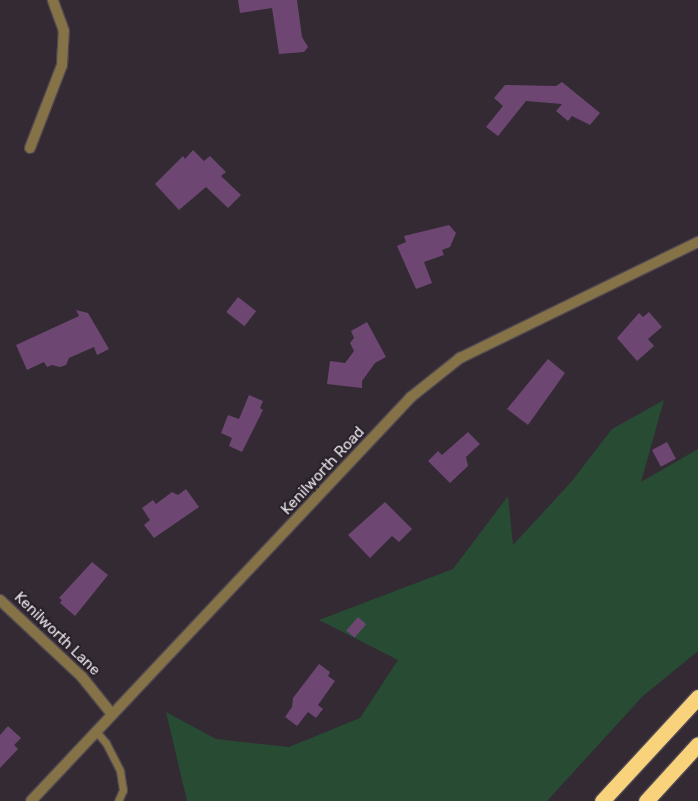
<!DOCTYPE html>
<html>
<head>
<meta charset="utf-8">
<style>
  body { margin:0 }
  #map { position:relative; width:698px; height:801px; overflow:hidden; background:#332a34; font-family:Rubik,sans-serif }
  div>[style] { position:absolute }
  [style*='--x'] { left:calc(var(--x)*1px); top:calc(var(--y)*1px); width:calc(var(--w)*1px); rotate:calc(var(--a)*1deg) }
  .green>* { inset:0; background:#284b34 }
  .building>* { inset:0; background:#6d4672; transform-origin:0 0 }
  .roads { filter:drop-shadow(1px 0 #504851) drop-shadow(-1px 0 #504851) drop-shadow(0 1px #504851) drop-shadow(0 -1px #504851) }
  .service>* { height:7px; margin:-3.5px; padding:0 3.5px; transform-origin:3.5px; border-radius:3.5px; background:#857347 }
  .minor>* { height:10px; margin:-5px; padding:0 5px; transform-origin:5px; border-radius:5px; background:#857347 }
  .tertiary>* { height:10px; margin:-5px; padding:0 5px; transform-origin:5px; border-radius:5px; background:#857347 }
  .motorway>* { height:15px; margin:-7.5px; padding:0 7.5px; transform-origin:7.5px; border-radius:7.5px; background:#f9d37b }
  span { translate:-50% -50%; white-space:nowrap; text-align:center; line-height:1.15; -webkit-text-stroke:4.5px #29212a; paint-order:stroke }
  .street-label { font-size:15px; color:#eae5eb }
</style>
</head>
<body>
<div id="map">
  <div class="green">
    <div style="clip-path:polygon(664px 400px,641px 482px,698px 449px,698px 651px,643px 696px,547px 801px,187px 801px,166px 712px,216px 739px,289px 747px,360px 718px,398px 660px,319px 620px,453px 569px,508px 496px,513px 545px,572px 481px,612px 429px)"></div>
  </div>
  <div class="building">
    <div style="clip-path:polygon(238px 0,297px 0,302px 37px,308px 47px,304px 52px,279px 54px,272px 8px,240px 13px)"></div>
    <div style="clip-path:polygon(562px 82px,600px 113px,590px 125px,572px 116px,568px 121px,556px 111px,562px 104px,526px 101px,498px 136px,486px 127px,503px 106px,494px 98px,505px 85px,556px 86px)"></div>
    <div style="clip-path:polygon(193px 150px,204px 161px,210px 156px,226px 172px,221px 176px,241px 195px,228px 208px,206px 187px,179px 210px,155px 184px,183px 156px,185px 159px)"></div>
    <div style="clip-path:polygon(449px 225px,456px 233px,450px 247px,442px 250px,444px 255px,424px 262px,432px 283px,416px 289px,397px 246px,406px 242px,404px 236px)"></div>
    <div style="left:238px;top:297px;width:23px;height:19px;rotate:38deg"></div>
    <div style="clip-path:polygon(76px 310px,88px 313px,109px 349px,97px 355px,94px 347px,69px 358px,66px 365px,60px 367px,52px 365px,47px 367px,44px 362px,27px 370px,16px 345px,79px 316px)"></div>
    <div style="clip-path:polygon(649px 312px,662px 327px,648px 339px,654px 346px,637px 361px,617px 338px,639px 313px,643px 317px)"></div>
    <div style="clip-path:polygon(367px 322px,386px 357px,375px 363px,362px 381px,362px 388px,327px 384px,330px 361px,345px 363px,354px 351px,350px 343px,354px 338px,351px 331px)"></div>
    <div style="clip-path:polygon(548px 359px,565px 373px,528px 425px,507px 409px)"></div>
    <div style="clip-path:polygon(249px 395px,263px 401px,260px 408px,263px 410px,242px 452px,229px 446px,232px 438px,221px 433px,228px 415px,239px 419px)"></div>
    <div style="clip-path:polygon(468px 432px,480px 444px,466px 457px,468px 466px,450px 483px,428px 461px,438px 451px,442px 455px)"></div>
    <div style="left:667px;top:442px;width:19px;height:17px;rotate:62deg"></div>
    <div style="clip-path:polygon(186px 489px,199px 507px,154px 538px,144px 525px,150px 520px,142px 508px,153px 500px,156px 504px,172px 492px,178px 495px)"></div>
    <div style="clip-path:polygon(385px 502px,412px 529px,399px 542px,392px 536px,370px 558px,348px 535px)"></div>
    <div style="clip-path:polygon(92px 562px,108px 575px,75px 616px,60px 603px,62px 600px,59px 598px)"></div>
    <div style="left:358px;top:617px;width:11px;height:18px;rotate:41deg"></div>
    <div style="clip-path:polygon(319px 664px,330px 672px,328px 676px,335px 681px,318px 705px,323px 709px,316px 718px,308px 712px,297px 726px,285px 717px,292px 707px,293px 698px)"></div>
    <div style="clip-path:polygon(8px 726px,21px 738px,14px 745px,18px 749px,0 768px,0 735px)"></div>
  </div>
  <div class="roads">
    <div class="service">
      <div style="--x:95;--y:730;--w:17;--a:50"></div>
      <div style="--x:106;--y:743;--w:31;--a:63"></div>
      <div style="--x:120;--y:771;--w:19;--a:81"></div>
      <div style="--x:123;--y:790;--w:12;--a:114"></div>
    </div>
    <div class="minor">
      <div style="--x:30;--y:148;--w:89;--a:-68.9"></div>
      <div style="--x:62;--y:65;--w:34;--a:-87"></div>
      <div style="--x:64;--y:31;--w:33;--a:-110"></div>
      <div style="--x:0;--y:600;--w:112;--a:43.2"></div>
      <div style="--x:82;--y:677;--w:46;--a:51.1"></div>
    </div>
    <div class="tertiary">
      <div style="--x:31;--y:801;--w:555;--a:-46.75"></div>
      <div style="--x:411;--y:397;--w:63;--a:-38.5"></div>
      <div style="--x:460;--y:358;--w:265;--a:-26"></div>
    </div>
    <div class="motorway">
      <div style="--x:602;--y:801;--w:142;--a:-47.3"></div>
      <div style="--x:646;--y:801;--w:77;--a:-47.6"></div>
    </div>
  </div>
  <div class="street-label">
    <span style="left:323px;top:471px;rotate:-47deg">Kenilworth Road</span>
    <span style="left:57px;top:634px;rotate:44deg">Kenilworth Lane</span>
  </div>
</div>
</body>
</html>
